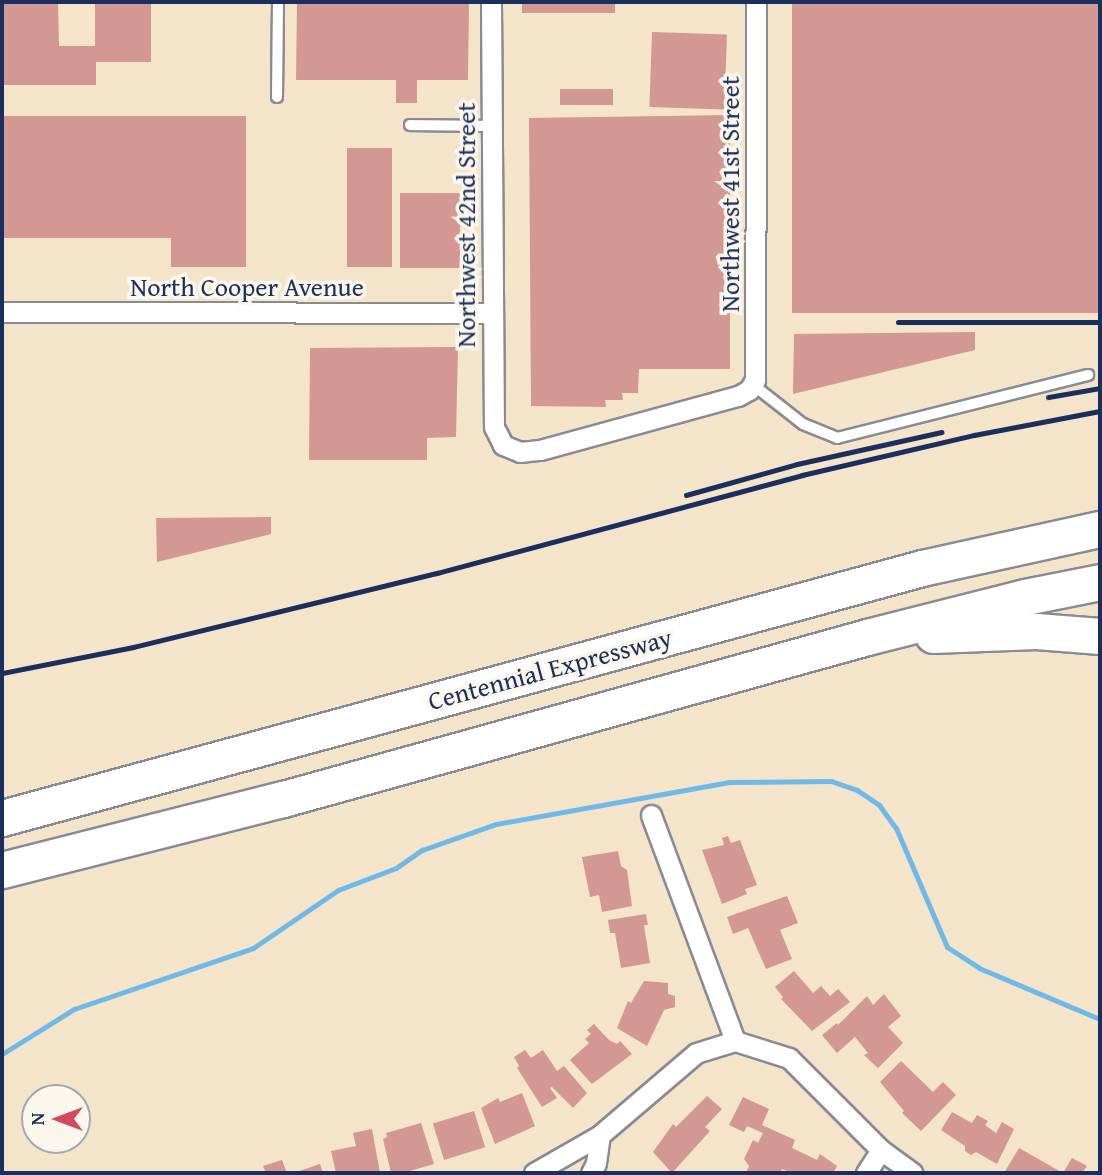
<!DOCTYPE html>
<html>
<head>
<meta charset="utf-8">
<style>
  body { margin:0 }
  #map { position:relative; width:1102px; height:1175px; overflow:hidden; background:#f4e4c9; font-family:"Gentium Book Plus",serif }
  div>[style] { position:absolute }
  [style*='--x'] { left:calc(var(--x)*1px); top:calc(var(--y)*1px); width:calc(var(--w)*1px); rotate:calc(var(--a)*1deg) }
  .stream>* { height:5px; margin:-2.5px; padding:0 2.5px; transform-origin:2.5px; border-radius:2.5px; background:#6fb9e8 }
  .building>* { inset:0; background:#d39892; transform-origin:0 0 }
  .roads { filter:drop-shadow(2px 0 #888a94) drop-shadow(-2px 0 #888a94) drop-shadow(0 2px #888a94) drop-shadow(0 -2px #888a94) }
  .lane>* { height:10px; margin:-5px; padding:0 5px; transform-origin:5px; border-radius:5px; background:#fff }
  .street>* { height:19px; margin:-9.5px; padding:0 9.5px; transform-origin:9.5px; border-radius:9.5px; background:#fff }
  .highway>* { height:35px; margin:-17.5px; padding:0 17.5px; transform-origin:17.5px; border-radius:17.5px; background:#fff }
  .rail>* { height:5px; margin:-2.5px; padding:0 2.5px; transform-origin:2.5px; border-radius:2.5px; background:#1b2f5e }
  span { translate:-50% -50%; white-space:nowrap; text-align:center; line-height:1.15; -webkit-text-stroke:7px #fbf7ec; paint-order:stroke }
  .street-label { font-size:26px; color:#1b2f5e }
  .frame { position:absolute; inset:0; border:4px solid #1b2f5e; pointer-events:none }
  .north { position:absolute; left:21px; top:1084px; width:70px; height:70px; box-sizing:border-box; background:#fbf7ec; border:2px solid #a1a7b3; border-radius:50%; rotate:270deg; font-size:19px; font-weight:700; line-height:28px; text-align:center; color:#1b2f5e }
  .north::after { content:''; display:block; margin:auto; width:24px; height:32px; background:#d1495b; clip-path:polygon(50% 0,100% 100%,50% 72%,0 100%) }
</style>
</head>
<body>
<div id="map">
  <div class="stream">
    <div style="--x:2;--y:1054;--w:85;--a:-32"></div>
    <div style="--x:74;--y:1009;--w:189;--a:-18.8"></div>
    <div style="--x:253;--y:948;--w:103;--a:-34.3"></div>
    <div style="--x:338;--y:890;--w:62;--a:-20.8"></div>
    <div style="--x:396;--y:868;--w:32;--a:-35"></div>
    <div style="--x:422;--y:850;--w:78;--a:-19.4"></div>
    <div style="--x:496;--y:824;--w:237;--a:-10.2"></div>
    <div style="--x:729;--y:782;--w:102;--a:-0.6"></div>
    <div style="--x:831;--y:781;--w:28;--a:19"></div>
    <div style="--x:857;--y:790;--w:27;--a:34"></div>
    <div style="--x:879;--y:805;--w:29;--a:54"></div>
    <div style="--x:896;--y:828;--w:129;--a:66.8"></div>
    <div style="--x:947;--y:947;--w:38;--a:33"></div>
    <div style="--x:979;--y:968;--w:131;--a:22.9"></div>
  </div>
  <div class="building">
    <div style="clip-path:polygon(2px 2px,58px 2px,59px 46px,95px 46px,95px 2px,151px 2px,151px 62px,96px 62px,96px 85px,2px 85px)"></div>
    <div style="clip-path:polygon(297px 2px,469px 2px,468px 80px,417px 80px,417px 103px,396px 103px,396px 80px,296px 80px)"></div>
    <div style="left:522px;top:2px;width:93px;height:11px"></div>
    <div style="left:792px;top:2px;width:308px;height:311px"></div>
    <div style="left:652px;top:32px;width:75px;height:75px;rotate:2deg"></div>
    <div style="left:560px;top:89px;width:53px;height:16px"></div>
    <div style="clip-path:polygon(730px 115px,730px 369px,639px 369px,638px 393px,622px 393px,623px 400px,605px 400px,606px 407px,531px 406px,529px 118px)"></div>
    <div style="clip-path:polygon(2px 116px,246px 116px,246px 267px,171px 267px,171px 238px,2px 238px)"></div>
    <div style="left:347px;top:148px;width:45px;height:119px"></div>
    <div style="left:400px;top:193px;width:60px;height:75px"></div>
    <div style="clip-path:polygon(975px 332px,975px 350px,793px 394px,794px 334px)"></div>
    <div style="clip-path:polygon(458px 347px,456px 437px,427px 438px,427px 460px,309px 460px,310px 348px)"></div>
    <div style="clip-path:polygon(271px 517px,271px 534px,157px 562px,156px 518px)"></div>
    <div style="clip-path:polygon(728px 836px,731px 843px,740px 840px,757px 885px,745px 889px,747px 894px,722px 904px,702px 850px,724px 845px,722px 838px)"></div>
    <div style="clip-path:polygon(618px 851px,621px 866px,627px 870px,632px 906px,602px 912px,599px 895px,590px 897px,582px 857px)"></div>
    <div style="clip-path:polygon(787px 896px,798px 923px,780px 930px,792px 959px,766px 969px,748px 928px,733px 934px,727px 917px)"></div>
    <div style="clip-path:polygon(646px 914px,648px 925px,644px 925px,650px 963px,621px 968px,615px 933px,610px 933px,608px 920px)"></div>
    <div style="clip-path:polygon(794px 971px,813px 993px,821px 986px,830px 996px,838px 989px,850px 1002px,812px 1031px,781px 999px,783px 997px,775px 987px)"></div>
    <div style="clip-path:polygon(644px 981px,668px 983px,668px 994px,675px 996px,675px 1007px,664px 1010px,647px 1046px,617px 1028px,628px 1001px,631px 1003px)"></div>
    <div style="clip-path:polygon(884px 994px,901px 1016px,888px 1027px,903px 1043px,878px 1068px,864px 1055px,868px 1053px,855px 1037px,837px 1053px,822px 1035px,837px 1023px,838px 1025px,867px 996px,873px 1005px)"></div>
    <div style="clip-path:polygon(594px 1024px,609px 1040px,617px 1044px,620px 1041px,632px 1054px,592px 1084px,570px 1060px,589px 1043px,585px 1039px,591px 1034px,587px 1030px)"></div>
    <div style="clip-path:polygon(525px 1050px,531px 1058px,543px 1050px,557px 1071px,564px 1066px,587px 1093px,573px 1108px,552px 1087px,550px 1088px,557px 1098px,542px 1107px,517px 1068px,519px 1066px,514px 1057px)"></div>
    <div style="clip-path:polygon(901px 1061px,933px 1092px,943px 1082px,956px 1095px,921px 1131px,902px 1113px,904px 1111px,880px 1082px)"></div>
    <div style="clip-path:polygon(522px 1093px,535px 1126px,495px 1144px,481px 1108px,498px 1098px,500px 1102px)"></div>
    <div style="clip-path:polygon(707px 1096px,722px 1109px,705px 1127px,710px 1131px,672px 1173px,653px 1152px,673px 1124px,676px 1127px)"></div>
    <div style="clip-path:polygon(743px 1097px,769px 1109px,762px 1125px,795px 1140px,792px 1148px,817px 1160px,820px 1154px,837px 1166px,833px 1173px,792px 1173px,782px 1169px,780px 1173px,746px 1173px,749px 1166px,744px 1159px,753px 1140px,758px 1143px,763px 1133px,747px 1126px,744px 1132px,729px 1125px)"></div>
    <div style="left:474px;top:1111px;width:38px;height:43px;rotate:73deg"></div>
    <div style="clip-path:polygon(952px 1112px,972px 1123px,977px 1115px,988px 1121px,985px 1125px,996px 1133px,1002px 1122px,1014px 1129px,997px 1164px,976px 1152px,971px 1155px,965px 1151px,965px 1146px,941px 1130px)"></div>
    <div style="clip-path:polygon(421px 1123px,434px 1164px,403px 1173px,391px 1173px,383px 1139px,387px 1137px,386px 1133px)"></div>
    <div style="clip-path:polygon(372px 1129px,380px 1173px,336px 1173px,331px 1151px,356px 1146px,353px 1133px)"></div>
    <div style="clip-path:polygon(1019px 1148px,1063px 1173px,1004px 1173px)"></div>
    <div style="clip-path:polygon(1072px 1158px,1087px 1166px,1082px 1173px,1063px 1173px)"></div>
    <div style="clip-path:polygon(282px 1160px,287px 1173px,266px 1173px,263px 1166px)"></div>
    <div style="clip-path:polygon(320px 1164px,323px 1173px,293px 1173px)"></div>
  </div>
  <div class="roads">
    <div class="lane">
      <div style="--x:277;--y:97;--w:95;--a:-89.4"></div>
      <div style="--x:410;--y:125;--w:82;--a:0.7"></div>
      <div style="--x:752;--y:384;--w:65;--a:38.1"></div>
      <div style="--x:803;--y:424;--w:37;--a:22"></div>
      <div style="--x:837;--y:438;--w:259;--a:-14.1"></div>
    </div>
    <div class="street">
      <div style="--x:491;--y:2;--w:425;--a:89.6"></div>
      <div style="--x:494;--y:427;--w:20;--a:63"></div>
      <div style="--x:503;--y:445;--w:18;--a:22"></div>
      <div style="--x:520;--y:452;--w:20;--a:-6"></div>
      <div style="--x:540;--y:450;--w:205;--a:-15.3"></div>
      <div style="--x:738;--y:396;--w:13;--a:-29"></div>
      <div style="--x:749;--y:390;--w:12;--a:-59"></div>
      <div style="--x:755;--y:380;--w:378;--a:-89.8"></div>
      <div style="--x:2;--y:312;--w:491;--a:0.1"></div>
      <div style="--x:651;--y:815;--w:241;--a:69.6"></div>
      <div style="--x:534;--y:1173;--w:76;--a:-29.9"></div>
      <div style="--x:600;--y:1135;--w:126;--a:-40.5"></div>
      <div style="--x:696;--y:1053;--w:41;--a:-17.1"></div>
      <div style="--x:735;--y:1041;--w:57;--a:17.5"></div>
      <div style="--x:789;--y:1058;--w:130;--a:45"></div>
      <div style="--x:881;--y:1150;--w:39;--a:36"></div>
      <div style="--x:591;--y:1173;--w:11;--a:-63"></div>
      <div style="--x:596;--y:1163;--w:28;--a:-82"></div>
      <div style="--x:866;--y:1173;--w:27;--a:-57"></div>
    </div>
    <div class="highway">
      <div style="--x:933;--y:635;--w:103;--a:-2.2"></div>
      <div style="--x:1036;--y:631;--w:64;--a:4.5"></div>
      <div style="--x:2;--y:818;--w:953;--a:-15.2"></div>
      <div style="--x:922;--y:568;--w:182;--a:-12.4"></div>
      <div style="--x:2;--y:870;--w:290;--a:-14.2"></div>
      <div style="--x:283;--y:799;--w:606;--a:-15.5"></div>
      <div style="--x:867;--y:637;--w:163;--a:-14.2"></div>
      <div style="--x:1025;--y:597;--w:76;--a:-11.3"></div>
    </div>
  </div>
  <div class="rail">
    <div style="--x:898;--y:322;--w:202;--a:0"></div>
    <div style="--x:1048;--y:397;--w:53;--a:-9.8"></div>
    <div style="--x:686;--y:495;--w:115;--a:-15.6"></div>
    <div style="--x:797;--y:464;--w:148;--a:-12.5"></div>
    <div style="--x:2;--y:673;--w:134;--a:-11.2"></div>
    <div style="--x:133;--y:647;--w:313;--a:-13.7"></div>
    <div style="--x:437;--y:573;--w:378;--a:-15"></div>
    <div style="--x:802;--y:475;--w:177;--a:-13.1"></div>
    <div style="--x:974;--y:435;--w:128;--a:-10.8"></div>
  </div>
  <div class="street-label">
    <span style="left:730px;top:194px;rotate:-90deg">Northwest 41st Street</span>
    <span style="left:466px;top:225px;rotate:-90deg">Northwest 42nd Street</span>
    <span style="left:247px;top:287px">North Cooper Avenue</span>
    <span style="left:550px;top:669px;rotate:-15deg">Centennial Expressway</span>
  </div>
  <div class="frame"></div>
  <div class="north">N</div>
</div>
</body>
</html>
